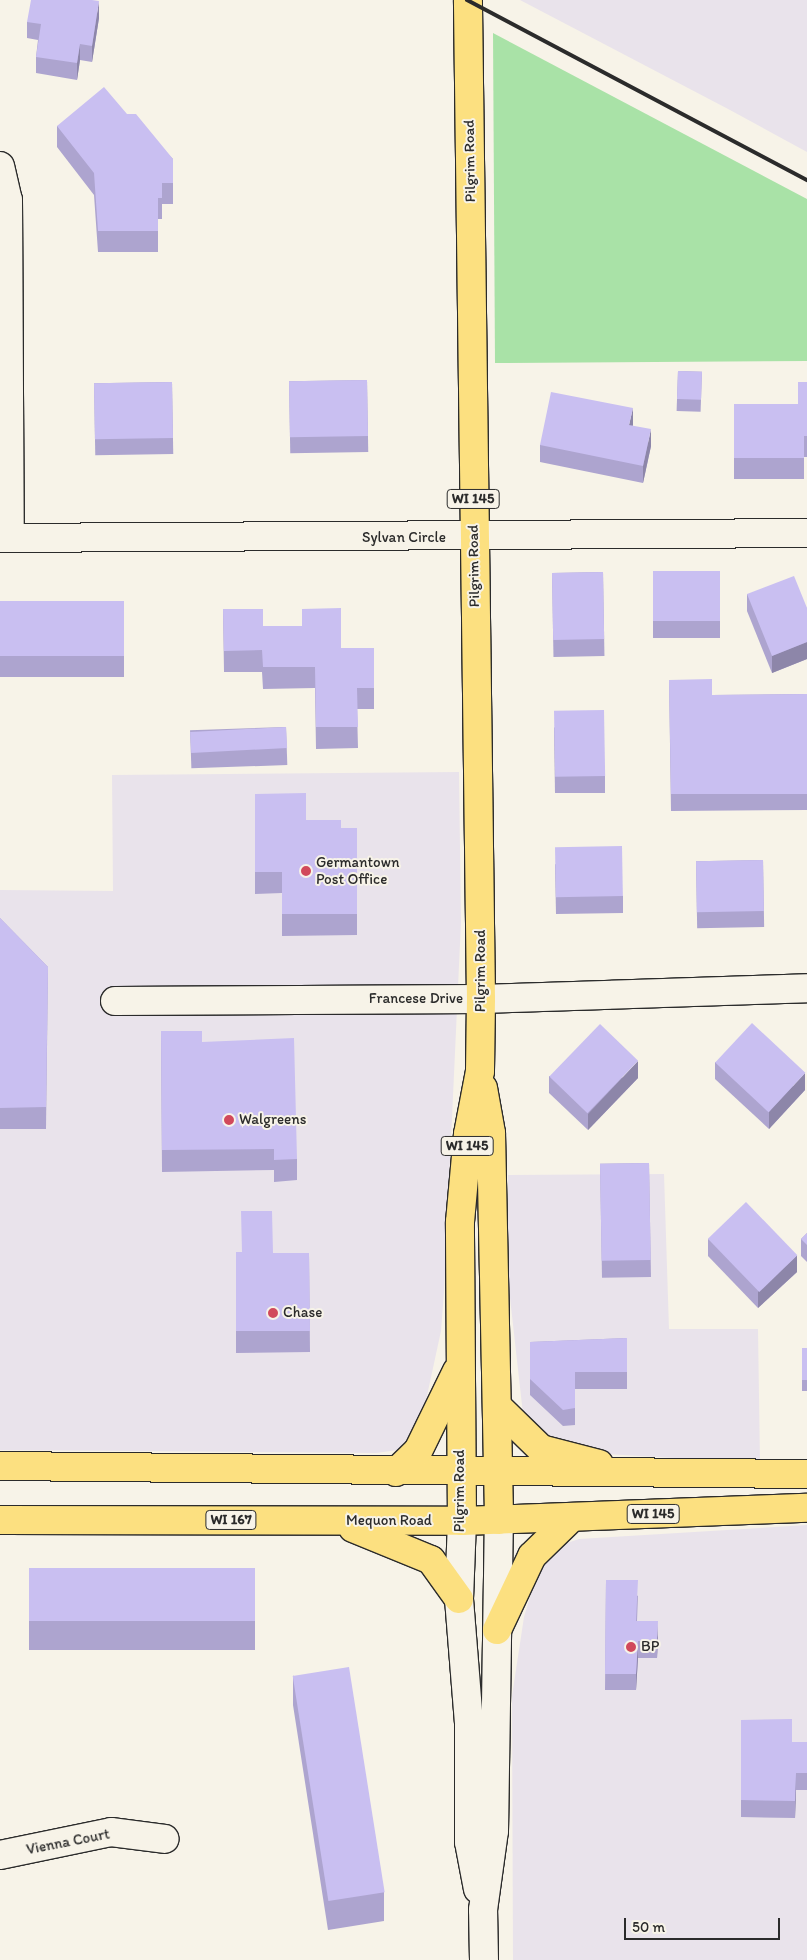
<!DOCTYPE html>
<html>
<head>
<meta charset="utf-8">
<style>
  body { margin:0 }
  #map { position:relative; width:807px; height:1960px; overflow:hidden; background:#f7f3e8; font-family:Itim,sans-serif }
  div>[style] { position:absolute }
  [style*='--x'] { left:calc(var(--x)*1px); top:calc(var(--y)*1px); width:calc(var(--w)*1px); rotate:calc(var(--a)*1deg) }
  .built>* { inset:0; background:#e9e3eb }
  .green>* { inset:0; background:#a9e2a7 }
  .roads { filter:drop-shadow(1px 0 #2b2b2b) drop-shadow(-1px 0 #2b2b2b) drop-shadow(0 1px #2b2b2b) drop-shadow(0 -1px #2b2b2b) }
  .minor>* { height:28px; margin:-14px; padding:0 14px; transform-origin:14px; border-radius:14px; background:#f7f3e8 }
  .major>* { height:28px; margin:-14px; padding:0 14px; transform-origin:14px; border-radius:14px; background:#fce080 }
  .rail>* { height:4px; margin:-2px; padding:0 2px; transform-origin:2px; border-radius:2px; background:#2b2b2b }
  .wall>* { inset:0; background:#ada4cf; transform-origin:0 0 }
  .shaded-wall>* { inset:0; background:#8d86a9 }
  .building>* { inset:0; background:#c9bff1; transform-origin:0 0 }
  .dots>* { width:14px; height:14px; translate:-50% -50%; box-sizing:border-box; border:2px solid #f7f3e8; border-radius:50% }
  span { translate:-50% -50%; white-space:nowrap; text-align:center; line-height:1.15; -webkit-text-stroke:4px #f7f3e8; paint-order:stroke }
  .shield-label span { padding:1px 4px; background:#f7f3e8; border:1px solid; border-radius:4px; -webkit-text-stroke-width:0 }
  .shield-label { font-size:14px; color:#2b2b2b; font-weight:700 }
  .street-label { font-size:15px; color:#2b2b2b }
  .poi-label { font-size:15px; color:#2b2b2b }
  .left { translate:0 -50%; text-align:left }
  .scale { position:absolute; left:624px; top:1918px; width:156px; height:22px; box-sizing:border-box; border:2px solid #2b2b2b; border-top:0; padding-left:6px; font-size:15px; line-height:18px; white-space:nowrap; color:#2b2b2b; -webkit-text-stroke:4px #f7f3e8; paint-order:stroke }
</style>
</head>
<body>
<div id="map">
  <div class="built">
    <div style="clip-path:polygon(520px 0,807px 0,807px 152px,730px 110px)"></div>
    <div style="clip-path:polygon(459px 772px,461px 922px,444px 1292px,441px 1331px,420px 1428px,412px 1441px,398px 1450px,376px 1453px,0 1450px,0 890px,113px 891px,112px 775px)"></div>
    <div style="clip-path:polygon(664px 1174px,669px 1329px,758px 1329px,760px 1463px,606px 1454px,546px 1440px,523px 1414px,508px 1280px,508px 1175px)"></div>
    <div style="clip-path:polygon(807px 1525px,807px 1960px,513px 1960px,512px 1696px,524px 1617px,540px 1563px,558px 1546px,579px 1539px)"></div>
  </div>
  <div class="green">
    <div style="clip-path:polygon(493px 33px,807px 199px,807px 361px,495px 363px)"></div>
  </div>
  <div class="roads">
    <div class="minor">
      <div style="--x:0;--y:166;--w:35;--a:77"></div>
      <div style="--x:8;--y:200;--w:337;--a:89.7"></div>
      <div style="--x:0;--y:538;--w:807;--a:-0.35"></div>
      <div style="--x:115;--y:1001;--w:366;--a:-0.3"></div>
      <div style="--x:481;--y:999;--w:326;--a:-1.9"></div>
      <div style="--x:462;--y:1521;--w:78;--a:92.2"></div>
      <div style="--x:459;--y:1599;--w:123;--a:85.4"></div>
      <div style="--x:469;--y:1722;--w:120;--a:90"></div>
      <div style="--x:469;--y:1842;--w:48;--a:79.2"></div>
      <div style="--x:0;--y:1855;--w:113;--a:-11.7"></div>
      <div style="--x:111;--y:1832;--w:54;--a:7.4"></div>
      <div style="--x:484;--y:1960;--w:50;--a:-91.1"></div>
      <div style="--x:483;--y:1910;--w:80;--a:-82.1"></div>
      <div style="--x:494;--y:1831;--w:311;--a:-89.1"></div>
    </div>
    <div class="major">
      <div style="--x:483;--y:1088;--w:46;--a:79.9"></div>
      <div style="--x:491;--y:1133;--w:387;--a:88.8"></div>
      <div style="--x:497;--y:1406;--w:62;--a:44.3"></div>
      <div style="--x:541;--y:1449;--w:60;--a:14.5"></div>
      <div style="--x:0;--y:1466;--w:807;--a:0.57"></div>
      <div style="--x:396;--y:1472;--w:30;--a:-44"></div>
      <div style="--x:418;--y:1451;--w:89;--a:-64"></div>
      <div style="--x:0;--y:1520;--w:462;--a:0.1"></div>
      <div style="--x:462;--y:1521;--w:345;--a:-2.2"></div>
      <div style="--x:462;--y:1521;--w:299;--a:-90.4"></div>
      <div style="--x:460;--y:1222;--w:88;--a:-84.8"></div>
      <div style="--x:468;--y:1134;--w:64;--a:-79.2"></div>
      <div style="--x:480;--y:1071;--w:72;--a:-89.2"></div>
      <div style="--x:481;--y:999;--w:999;--a:-90.75"></div>
      <div style="--x:353;--y:1528;--w:84;--a:22.3"></div>
      <div style="--x:431;--y:1560;--w:48;--a:54.3"></div>
      <div style="--x:497;--y:1630;--w:82;--a:-64.7"></div>
      <div style="--x:532;--y:1556;--w:56;--a:-44.3"></div>
    </div>
  </div>
  <div class="rail">
    <div style="--x:467;--y:0;--w:385;--a:27.9"></div>
  </div>
  <div class="wall">
    <div style="clip-path:polygon(94px 1px,99px 18px,92px 62px,80px 60px,77px 80px,36px 73px,36px 57px,38px 40px,27px 38px,27px 22px)"></div>
    <div style="clip-path:polygon(127px 114px,173px 159px,173px 204px,162px 204px,162px 219px,158px 219px,158px 252px,98px 252px,94px 195px,57px 147px,57px 126px)"></div>
    <div style="left:678px;top:371px;width:24px;height:40px;rotate:2deg"></div>
    <div style="left:367px;top:380px;width:72px;height:78px;rotate:89deg"></div>
    <div style="left:172px;top:382px;width:72px;height:78px;rotate:89deg"></div>
    <div style="clip-path:polygon(807px 382px,807px 457px,804px 457px,804px 479px,734px 479px,734px 404px,798px 404px)"></div>
    <div style="clip-path:polygon(633px 426px,651px 446px,643px 483px,540px 462px,540px 445px)"></div>
    <div style="left:653px;top:571px;width:67px;height:67px"></div>
    <div style="left:603px;top:572px;width:84px;height:51px;rotate:89deg"></div>
    <div style="clip-path:polygon(747px 594px,807px 608px,807px 659px,772px 673px,747px 611px)"></div>
    <div style="left:124px;top:601px;width:76px;height:124px;rotate:90deg"></div>
    <div style="clip-path:polygon(223px 609px,263px 626px,341px 648px,374px 648px,374px 709px,357px 709px,358px 748px,316px 749px,315px 688px,263px 689px,262px 672px,224px 672px)"></div>
    <div style="clip-path:polygon(669px 680px,712px 695px,807px 694px,807px 810px,671px 811px)"></div>
    <div style="left:286px;top:727px;width:38px;height:96px;rotate:88deg"></div>
    <div style="clip-path:polygon(554px 727px,605px 776px,605px 793px,555px 793px)"></div>
    <div style="clip-path:polygon(255px 794px,306px 820px,341px 828px,357px 828px,357px 935px,282px 936px,282px 893px,255px 894px)"></div>
    <div style="left:763px;top:860px;width:67px;height:67px;rotate:89deg"></div>
    <div style="clip-path:polygon(555px 864px,623px 896px,623px 913px,556px 914px)"></div>
    <div style="clip-path:polygon(0 918px,48px 967px,46px 1129px,0 1129px)"></div>
    <div style="clip-path:polygon(161px 1031px,202px 1042px,297px 1159px,297px 1180px,274px 1182px,274px 1170px,162px 1172px)"></div>
    <div style="clip-path:polygon(715px 1062px,805px 1090px,769px 1129px,715px 1079px)"></div>
    <div style="clip-path:polygon(549px 1076px,638px 1078px,588px 1130px,549px 1093px)"></div>
    <div style="left:649px;top:1163px;width:114px;height:49px;rotate:89deg"></div>
    <div style="clip-path:polygon(807px 1233px,807px 1262px,801px 1256px,801px 1239px)"></div>
    <div style="clip-path:polygon(708px 1239px,797px 1272px,758px 1308px,708px 1256px)"></div>
    <div style="clip-path:polygon(236px 1252px,273px 1253px,309px 1253px,310px 1352px,236px 1353px)"></div>
    <div style="clip-path:polygon(627px 1338px,627px 1389px,575px 1389px,575px 1425px,563px 1426px,530px 1395px,530px 1342px)"></div>
    <div style="left:802px;top:1348px;width:5px;height:43px"></div>
    <div style="left:255px;top:1568px;width:82px;height:226px;rotate:90deg"></div>
    <div style="clip-path:polygon(606px 1580px,638px 1596px,637px 1621px,658px 1637px,657px 1658px,638px 1658px,636px 1690px,605px 1690px)"></div>
    <div style="clip-path:polygon(293px 1675px,384px 1892px,384px 1921px,328px 1930px,293px 1705px)"></div>
    <div style="clip-path:polygon(741px 1720px,792px 1742px,807px 1742px,807px 1790px,796px 1790px,795px 1818px,741px 1817px)"></div>
  </div>
  <div class="shaded-wall">
    <div style="clip-path:polygon(99px 1px,99px 18px,92px 62px,92px 46px)"></div>
    <div style="clip-path:polygon(80px 44px,80px 60px,77px 80px,77px 63px)"></div>
    <div style="clip-path:polygon(633px 408px,633px 425px,629px 441px,629px 425px)"></div>
    <div style="clip-path:polygon(651px 429px,651px 446px,643px 483px,643px 466px)"></div>
    <div style="clip-path:polygon(807px 642px,807px 659px,772px 673px,772px 656px)"></div>
    <div style="clip-path:polygon(638px 1061px,638px 1078px,588px 1130px,588px 1114px)"></div>
    <div style="clip-path:polygon(805px 1073px,805px 1090px,769px 1129px,769px 1112px)"></div>
    <div style="clip-path:polygon(797px 1255px,797px 1272px,758px 1308px,758px 1292px)"></div>
    <div style="clip-path:polygon(658px 1621px,658px 1637px,657px 1658px,657px 1641px)"></div>
    <div style="clip-path:polygon(638px 1641px,638px 1658px,636px 1690px,636px 1674px)"></div>
    <div style="clip-path:polygon(796px 1773px,796px 1790px,795px 1818px,795px 1801px)"></div>
  </div>
  <div class="building">
    <div style="clip-path:polygon(31px 0,92px 0,99px 1px,92px 46px,80px 44px,77px 63px,36px 57px,41px 24px,27px 22px)"></div>
    <div style="clip-path:polygon(104px 87px,127px 114px,136px 114px,173px 159px,173px 183px,162px 183px,162px 198px,158px 198px,158px 231px,98px 231px,94px 173px,57px 126px)"></div>
    <div style="left:678px;top:371px;width:24px;height:28px;rotate:2deg"></div>
    <div style="left:367px;top:380px;width:56px;height:78px;rotate:89deg"></div>
    <div style="left:172px;top:382px;width:56px;height:78px;rotate:89deg"></div>
    <div style="clip-path:polygon(798px 382px,807px 382px,807px 436px,804px 436px,804px 458px,734px 458px,734px 404px,798px 404px)"></div>
    <div style="clip-path:polygon(551px 392px,633px 408px,629px 425px,651px 429px,643px 466px,540px 445px)"></div>
    <div style="left:653px;top:571px;width:67px;height:50px"></div>
    <div style="left:603px;top:572px;width:67px;height:51px;rotate:89deg"></div>
    <div style="clip-path:polygon(794px 576px,807px 608px,807px 642px,772px 656px,747px 594px)"></div>
    <div style="left:124px;top:601px;width:55px;height:124px;rotate:90deg"></div>
    <div style="clip-path:polygon(341px 608px,341px 648px,374px 648px,374px 688px,357px 688px,358px 727px,316px 727px,315px 667px,263px 667px,262px 650px,224px 651px,223px 609px,263px 609px,263px 626px,302px 626px,302px 609px)"></div>
    <div style="clip-path:polygon(712px 679px,712px 695px,807px 694px,807px 794px,671px 794px,669px 680px)"></div>
    <div style="left:604px;top:710px;width:66px;height:50px;rotate:89deg"></div>
    <div style="left:286px;top:727px;width:21px;height:96px;rotate:87deg"></div>
    <div style="clip-path:polygon(306px 793px,306px 820px,341px 820px,341px 828px,357px 828px,357px 914px,282px 914px,282px 872px,255px 872px,255px 794px)"></div>
    <div style="left:622px;top:846px;width:50px;height:67px;rotate:89deg"></div>
    <div style="left:763px;top:860px;width:51px;height:67px;rotate:89deg"></div>
    <div style="clip-path:polygon(0 918px,48px 967px,46px 1107px,0 1108px)"></div>
    <div style="left:752px;top:1023px;width:73px;height:54px;rotate:43deg"></div>
    <div style="left:600px;top:1024px;width:53px;height:73px;rotate:44deg"></div>
    <div style="clip-path:polygon(161px 1031px,202px 1031px,202px 1042px,294px 1038px,297px 1159px,274px 1160px,274px 1149px,162px 1150px)"></div>
    <div style="left:649px;top:1163px;width:97px;height:49px;rotate:89deg"></div>
    <div style="left:746px;top:1202px;width:74px;height:53px;rotate:46deg"></div>
    <div style="clip-path:polygon(241px 1211px,272px 1211px,273px 1253px,309px 1253px,310px 1331px,236px 1331px,236px 1252px,242px 1252px)"></div>
    <div style="clip-path:polygon(807px 1233px,807px 1245px,801px 1239px)"></div>
    <div style="clip-path:polygon(627px 1338px,627px 1372px,575px 1372px,575px 1408px,563px 1410px,530px 1379px,530px 1342px)"></div>
    <div style="left:802px;top:1348px;width:5px;height:32px"></div>
    <div style="left:255px;top:1568px;width:53px;height:226px;rotate:90deg"></div>
    <div style="clip-path:polygon(606px 1580px,638px 1580px,636px 1621px,658px 1621px,657px 1641px,638px 1641px,636px 1674px,605px 1674px)"></div>
    <div style="left:349px;top:1667px;width:228px;height:57px;rotate:81deg"></div>
    <div style="clip-path:polygon(792px 1719px,792px 1742px,807px 1742px,807px 1773px,796px 1773px,795px 1801px,741px 1800px,741px 1720px)"></div>
  </div>
  <div class="dots">
    <div style="left:306px;top:871px;background:#d1495b"></div>
    <div style="left:229px;top:1120px;background:#d1495b"></div>
    <div style="left:273px;top:1313px;background:#d1495b"></div>
    <div style="left:631px;top:1647px;background:#d1495b"></div>
  </div>
  <div class="shield-label">
    <span style="left:473px;top:499px">WI 145</span>
    <span style="left:467px;top:1146px">WI 145</span>
    <span style="left:653px;top:1514px">WI 145</span>
    <span style="left:231px;top:1520px">WI 167</span>
  </div>
  <div class="street-label">
    <span style="left:470px;top:161px;rotate:-91deg">Pilgrim Road</span>
    <span style="left:404px;top:538px">Sylvan Circle</span>
    <span style="left:474px;top:566px;rotate:-91deg">Pilgrim Road</span>
    <span style="left:481px;top:971px;rotate:-90deg">Pilgrim Road</span>
    <span style="left:416px;top:999px">Francese Drive</span>
    <span style="left:460px;top:1491px;rotate:-90deg">Pilgrim Road</span>
    <span style="left:389px;top:1521px">Mequon Road</span>
    <span style="left:68px;top:1842px;rotate:-11deg">Vienna Court</span>
  </div>
  <div class="poi-label">
    <span class="left" style="left:316px;top:871px">Germantown<br>Post Office</span>
    <span class="left" style="left:239px;top:1120px">Walgreens</span>
    <span class="left" style="left:283px;top:1313px">Chase</span>
    <span class="left" style="left:641px;top:1647px">BP</span>
  </div>
  <div class="scale">50 m</div>
</div>
</body>
</html>
